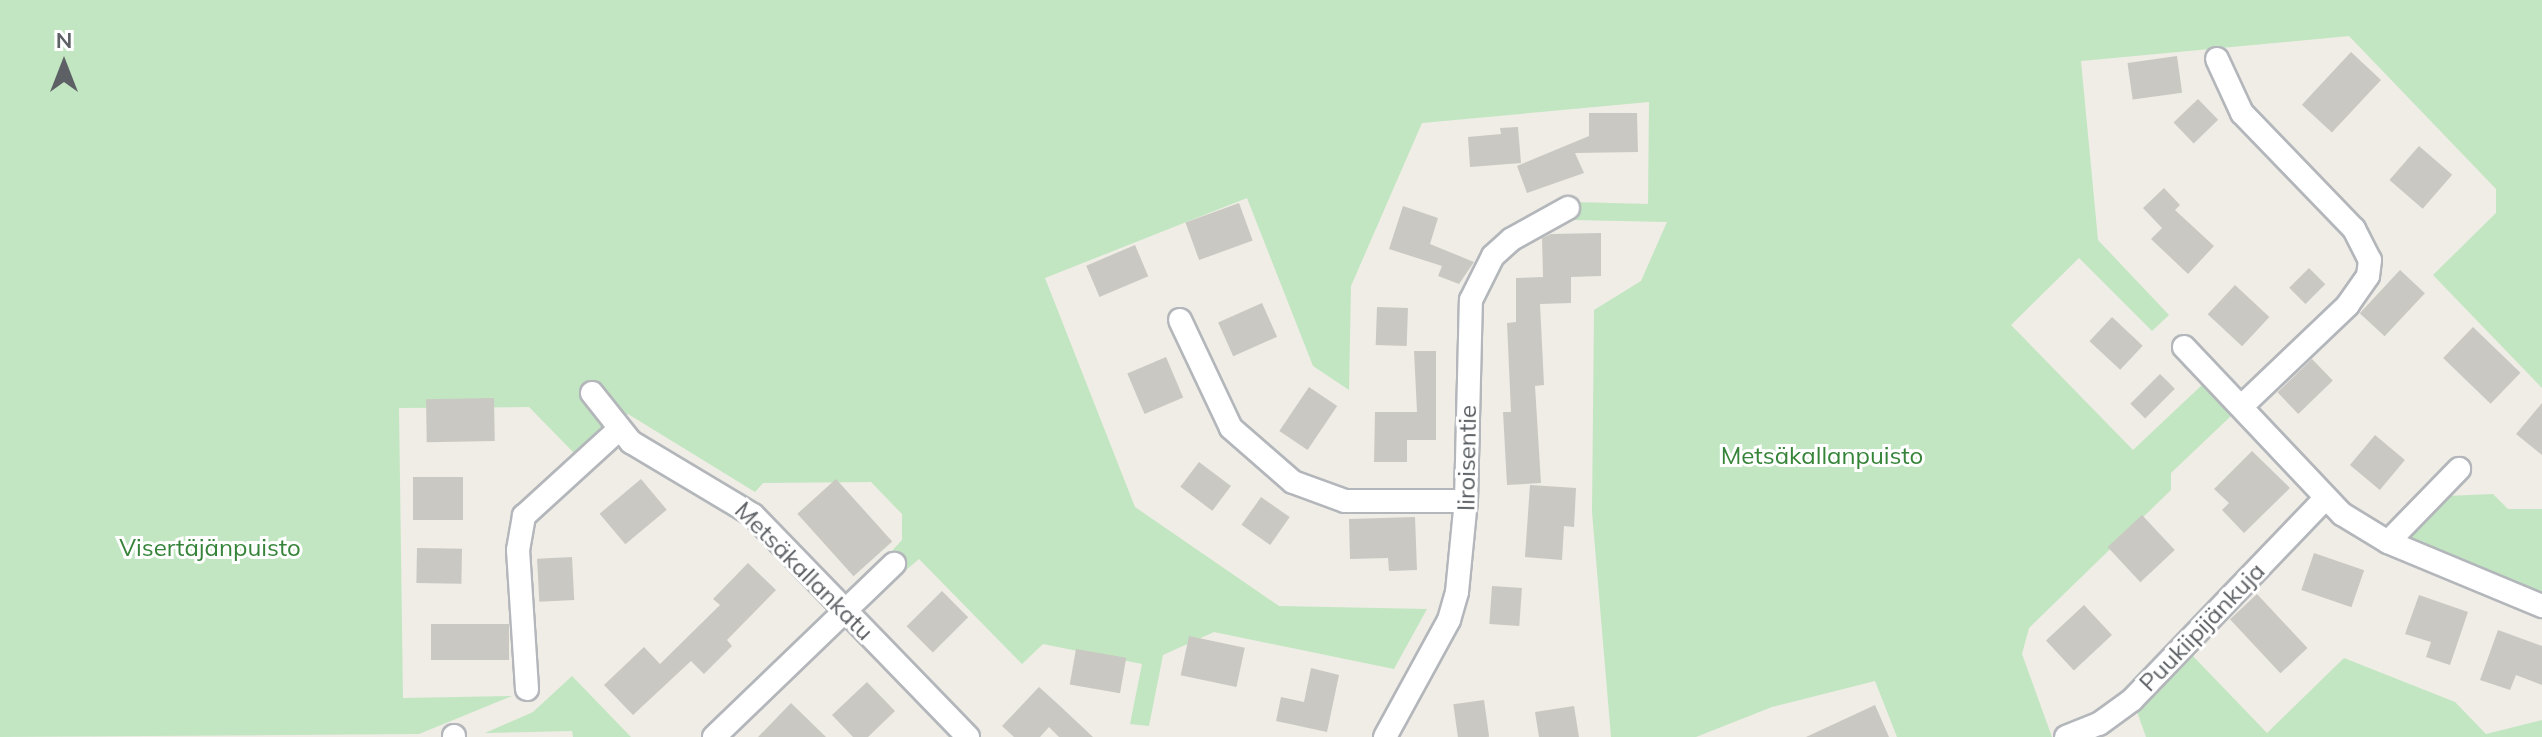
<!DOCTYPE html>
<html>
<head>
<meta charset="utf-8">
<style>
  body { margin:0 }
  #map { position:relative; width:2542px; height:737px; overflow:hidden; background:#efede5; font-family:Mulish,sans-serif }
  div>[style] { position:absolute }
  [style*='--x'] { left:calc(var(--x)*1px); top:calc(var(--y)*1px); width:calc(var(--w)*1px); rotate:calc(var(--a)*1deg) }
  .green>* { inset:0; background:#c2e6c2 }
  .building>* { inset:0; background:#cac8c2; transform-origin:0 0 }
  .roads { filter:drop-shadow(2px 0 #b3b6ba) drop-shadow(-2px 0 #b3b6ba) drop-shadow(0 2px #b3b6ba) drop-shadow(0 -2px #b3b6ba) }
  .street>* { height:22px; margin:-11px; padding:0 11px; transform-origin:11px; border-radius:11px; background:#fff }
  span { translate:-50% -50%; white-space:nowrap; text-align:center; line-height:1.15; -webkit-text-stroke:6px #fff; paint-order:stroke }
  .park-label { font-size:24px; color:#368439 }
  .street-label { font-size:24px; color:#5d6165 }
  .north { position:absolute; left:24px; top:24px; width:80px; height:80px; -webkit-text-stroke:6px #fff; paint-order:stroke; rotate:0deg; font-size:22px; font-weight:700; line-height:32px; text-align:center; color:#5d6165 }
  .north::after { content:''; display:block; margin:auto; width:28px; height:36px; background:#5d6165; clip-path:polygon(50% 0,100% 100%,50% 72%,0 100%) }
</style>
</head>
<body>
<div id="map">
  <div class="green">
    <div style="clip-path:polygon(0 0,2542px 0,2542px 388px,2433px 275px,2496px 213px,2496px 189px,2349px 36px,2081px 61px,2098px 240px,2169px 315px,2152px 331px,2079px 258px,2011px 325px,2133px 450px,2203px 384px,2232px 415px,2171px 473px,2171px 490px,2029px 628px,2022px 654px,2052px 737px,1897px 737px,1875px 681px,1772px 707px,1696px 737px,1611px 737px,1592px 512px,1594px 310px,1641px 281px,1667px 222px,1574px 220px,1575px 202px,1648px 204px,1649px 102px,1422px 123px,1351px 286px,1349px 390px,1313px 366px,1247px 198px,1045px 278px,1135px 507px,1279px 606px,1427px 609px,1394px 669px,1214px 632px,1163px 655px,1149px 726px,1130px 724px,1142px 664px,1043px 644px,1022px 664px,919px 559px,906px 570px,890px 553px,902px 540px,902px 514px,871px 482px,763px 483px,755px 492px,628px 414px,575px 454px,529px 407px,399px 408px,403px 698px,512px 696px,419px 734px,0 737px)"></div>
    <div style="clip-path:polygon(2493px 494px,2508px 509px,2542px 509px,2542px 598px,2407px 536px,2447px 496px)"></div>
    <div style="clip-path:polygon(2190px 653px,2267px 733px,2344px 658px,2455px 702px,2486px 734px,2542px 720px,2542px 737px,2146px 737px,2135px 706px)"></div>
    <div style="clip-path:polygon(572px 676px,631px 737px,573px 737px,572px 731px,485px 733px,533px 712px)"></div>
  </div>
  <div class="building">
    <div style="left:2351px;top:52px;width:41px;height:72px;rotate:43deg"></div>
    <div style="left:2177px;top:56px;width:37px;height:50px;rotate:82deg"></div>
    <div style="left:2198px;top:99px;width:29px;height:34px;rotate:46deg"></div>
    <div style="clip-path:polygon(1589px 113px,1637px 113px,1638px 152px,1575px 153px,1584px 173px,1527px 193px,1517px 166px,1589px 136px)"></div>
    <div style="clip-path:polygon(1518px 127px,1521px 163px,1470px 167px,1468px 137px,1501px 134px,1500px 128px)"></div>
    <div style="left:2419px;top:146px;width:44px;height:45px;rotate:41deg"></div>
    <div style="clip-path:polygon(2164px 188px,2180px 205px,2175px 210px,2214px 246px,2188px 274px,2151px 239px,2162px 228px,2143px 208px)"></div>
    <div style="left:1239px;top:203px;width:40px;height:57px;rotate:70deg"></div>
    <div style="clip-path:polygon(1403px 206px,1438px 218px,1430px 244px,1474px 262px,1459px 284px,1438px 276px,1442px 266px,1389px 249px)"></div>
    <div style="clip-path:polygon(1601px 233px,1601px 276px,1571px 277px,1571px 303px,1540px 304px,1544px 385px,1535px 386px,1541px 483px,1507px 485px,1503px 412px,1511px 412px,1507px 323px,1516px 322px,1516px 278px,1543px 277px,1542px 238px,1551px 234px)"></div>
    <div style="left:1135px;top:245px;width:34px;height:53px;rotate:67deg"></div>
    <div style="left:2309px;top:268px;width:23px;height:28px;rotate:45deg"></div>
    <div style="left:2400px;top:270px;width:34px;height:59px;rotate:43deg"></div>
    <div style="left:2235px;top:285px;width:47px;height:40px;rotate:43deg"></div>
    <div style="left:1262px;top:303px;width:37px;height:48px;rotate:66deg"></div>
    <div style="left:1377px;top:307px;width:31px;height:38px;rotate:2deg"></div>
    <div style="left:2112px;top:317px;width:42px;height:33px;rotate:43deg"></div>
    <div style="left:2473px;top:327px;width:66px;height:43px;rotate:44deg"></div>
    <div style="clip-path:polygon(1414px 351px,1436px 351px,1436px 440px,1407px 440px,1407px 462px,1374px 462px,1375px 412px,1417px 412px)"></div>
    <div style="left:1166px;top:357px;width:44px;height:42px;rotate:67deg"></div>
    <div style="left:2312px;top:359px;width:30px;height:48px;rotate:46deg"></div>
    <div style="left:2160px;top:374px;width:21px;height:42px;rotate:45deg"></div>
    <div style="left:1309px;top:387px;width:34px;height:53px;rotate:34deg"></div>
    <div style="left:494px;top:398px;width:43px;height:68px;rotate:89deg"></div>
    <div style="clip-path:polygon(2542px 403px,2542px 455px,2516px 434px)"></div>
    <div style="left:2375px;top:435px;width:39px;height:39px;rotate:40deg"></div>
    <div style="clip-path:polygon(2252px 451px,2290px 488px,2244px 533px,2222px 510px,2229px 503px,2214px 489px)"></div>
    <div style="left:1199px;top:462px;width:40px;height:31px;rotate:37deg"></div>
    <div style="left:413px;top:477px;width:50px;height:43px"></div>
    <div style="left:641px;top:479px;width:40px;height:54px;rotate:50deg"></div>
    <div style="left:836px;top:479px;width:84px;height:52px;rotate:48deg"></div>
    <div style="clip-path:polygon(1530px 485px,1576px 488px,1574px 527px,1564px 526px,1562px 560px,1525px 557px)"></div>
    <div style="left:1261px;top:497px;width:35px;height:34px;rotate:35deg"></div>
    <div style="left:2142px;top:515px;width:48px;height:47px;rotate:47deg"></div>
    <div style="clip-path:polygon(1415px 517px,1417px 570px,1389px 571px,1388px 558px,1350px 559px,1349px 519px)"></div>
    <div style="left:417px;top:548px;width:45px;height:35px;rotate:1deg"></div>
    <div style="left:2314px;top:553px;width:53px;height:39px;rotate:19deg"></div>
    <div style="left:572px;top:557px;width:43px;height:35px;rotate:87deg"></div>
    <div style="clip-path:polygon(748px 563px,776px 590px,727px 640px,732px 646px,704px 674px,691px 661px,633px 715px,604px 685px,644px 647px,660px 664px,720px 605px,713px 599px)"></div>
    <div style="left:1492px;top:586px;width:30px;height:38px;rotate:4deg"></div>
    <div style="left:942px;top:591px;width:37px;height:50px;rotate:45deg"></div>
    <div style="left:2257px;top:594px;width:74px;height:37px;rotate:47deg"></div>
    <div style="clip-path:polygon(2419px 595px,2468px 612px,2450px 665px,2426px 657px,2431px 642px,2405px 634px)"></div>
    <div style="left:2084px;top:605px;width:41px;height:52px;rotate:47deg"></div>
    <div style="left:431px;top:624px;width:78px;height:36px"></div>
    <div style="clip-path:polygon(2498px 630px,2542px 646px,2542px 685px,2516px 675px,2510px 690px,2480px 680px)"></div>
    <div style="left:1189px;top:636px;width:57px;height:40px;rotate:12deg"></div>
    <div style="left:1076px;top:649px;width:51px;height:36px;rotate:10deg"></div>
    <div style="clip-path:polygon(1311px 668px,1339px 675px,1327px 732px,1276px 721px,1281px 697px,1304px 702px)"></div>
    <div style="clip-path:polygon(867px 682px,895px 711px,868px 737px,853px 737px,832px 715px)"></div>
    <div style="clip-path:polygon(1039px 687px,1060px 706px,1093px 737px,1059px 737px,1049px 727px,1040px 737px,1014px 737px,1002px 726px)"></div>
    <div style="left:1484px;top:700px;width:37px;height:31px;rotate:82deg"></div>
    <div style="clip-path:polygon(791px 703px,826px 737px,758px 737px)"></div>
    <div style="clip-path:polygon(1875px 705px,1889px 737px,1806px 737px)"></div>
    <div style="clip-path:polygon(1574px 706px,1579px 737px,1539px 737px,1535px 712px)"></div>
  </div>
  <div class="roads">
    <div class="street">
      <div style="--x:2217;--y:59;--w:60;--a:65.2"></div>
      <div style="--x:2242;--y:113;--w:161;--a:46"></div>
      <div style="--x:2354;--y:229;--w:35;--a:63"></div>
      <div style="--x:2370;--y:260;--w:16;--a:97"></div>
      <div style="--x:2368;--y:276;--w:35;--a:125"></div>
      <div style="--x:2348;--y:305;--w:145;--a:136.4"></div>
      <div style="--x:1180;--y:320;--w:119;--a:64.7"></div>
      <div style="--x:1231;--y:428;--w:82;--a:41.1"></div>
      <div style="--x:1293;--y:482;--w:55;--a:20.1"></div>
      <div style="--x:1345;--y:501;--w:121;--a:0"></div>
      <div style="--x:2184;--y:347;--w:230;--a:46.6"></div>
      <div style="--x:2342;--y:514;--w:54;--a:31.3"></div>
      <div style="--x:2388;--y:542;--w:167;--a:22.6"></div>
      <div style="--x:592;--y:393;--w:63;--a:51.5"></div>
      <div style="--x:631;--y:442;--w:142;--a:30.9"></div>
      <div style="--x:753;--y:515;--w:309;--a:45.9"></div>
      <div style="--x:2388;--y:542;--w:102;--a:-45.8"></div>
      <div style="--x:527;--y:689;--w:139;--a:-93.7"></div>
      <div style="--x:518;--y:550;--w:35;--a:-80"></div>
      <div style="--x:524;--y:516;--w:126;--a:-42.4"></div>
      <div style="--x:454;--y:736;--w:1;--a:90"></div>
      <div style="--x:714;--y:737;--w:250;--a:-43.9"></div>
      <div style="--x:1385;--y:737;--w:133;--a:-61.3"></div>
      <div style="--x:1449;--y:620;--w:29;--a:-74"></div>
      <div style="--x:1457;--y:592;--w:91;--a:-84.4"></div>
      <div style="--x:1466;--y:501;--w:201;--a:-88.6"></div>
      <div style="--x:1471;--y:300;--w:49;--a:-63.4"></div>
      <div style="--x:1493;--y:256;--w:25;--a:-42"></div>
      <div style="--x:1512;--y:239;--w:64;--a:-29"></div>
      <div style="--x:2066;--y:737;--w:35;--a:-22"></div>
      <div style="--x:2099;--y:724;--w:41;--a:-36"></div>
      <div style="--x:2132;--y:700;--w:279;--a:-46.2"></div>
    </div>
  </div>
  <div class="park-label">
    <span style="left:1822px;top:456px">Metsäkallanpuisto</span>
    <span style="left:210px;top:548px">Visertäjänpuisto</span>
  </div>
  <div class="street-label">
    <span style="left:1467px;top:458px;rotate:-89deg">Iiroisentie</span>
    <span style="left:804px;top:571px;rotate:45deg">Metsäkallankatu</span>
    <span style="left:2202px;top:627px;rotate:-46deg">Puukiipijänkuja</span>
  </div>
  <div class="north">N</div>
</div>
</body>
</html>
